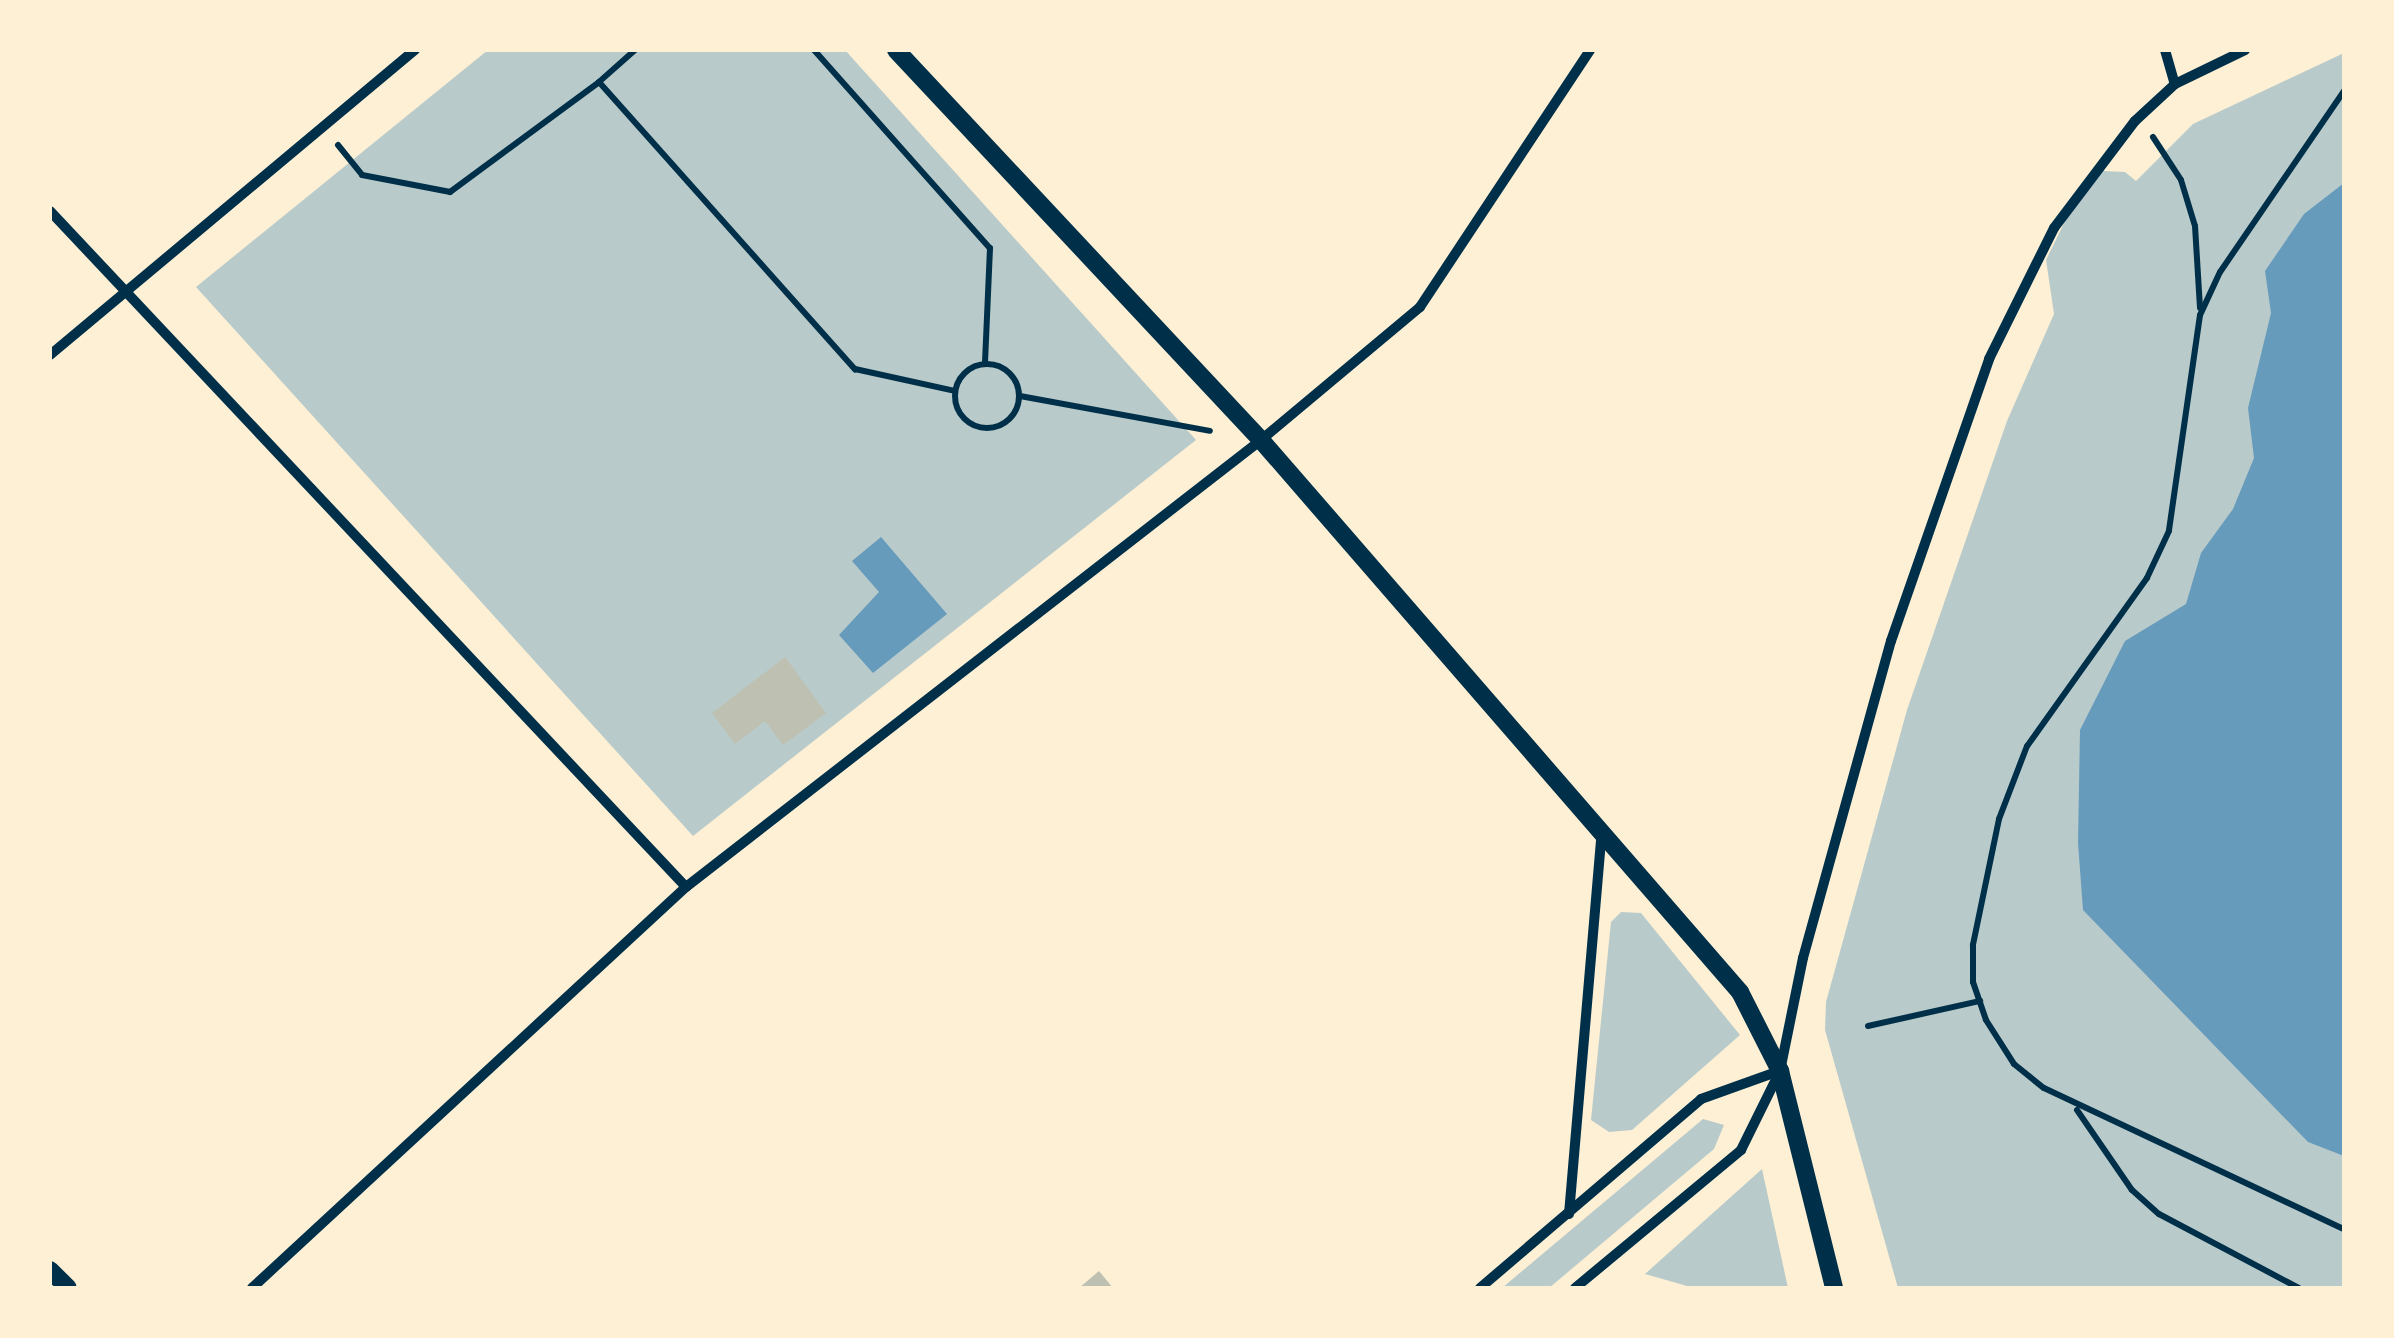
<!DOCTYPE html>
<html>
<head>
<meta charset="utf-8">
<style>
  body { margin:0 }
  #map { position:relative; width:2394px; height:1338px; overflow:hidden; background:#fdf0d5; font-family:"Titillium Web",sans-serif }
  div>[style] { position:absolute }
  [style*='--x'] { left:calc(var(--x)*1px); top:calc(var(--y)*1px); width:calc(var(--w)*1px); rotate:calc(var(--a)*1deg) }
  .green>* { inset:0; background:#b9caca }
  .water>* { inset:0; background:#669bbc }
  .building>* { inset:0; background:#bec0b2 }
  .path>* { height:6px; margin:-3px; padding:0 3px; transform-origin:3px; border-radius:3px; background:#003049 }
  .path>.ring { margin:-3px; padding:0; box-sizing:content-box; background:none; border:6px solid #003049; border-radius:50% }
  .minor>* { height:10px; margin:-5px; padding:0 5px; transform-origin:5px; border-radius:5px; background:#003049 }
  .tertiary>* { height:18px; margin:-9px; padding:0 9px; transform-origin:9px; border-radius:9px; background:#003049 }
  span { translate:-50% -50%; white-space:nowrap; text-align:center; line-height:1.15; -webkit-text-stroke:9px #fdf0d5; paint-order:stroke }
  .frame { position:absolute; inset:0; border:52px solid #fdf0d5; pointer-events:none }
</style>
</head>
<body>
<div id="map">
  <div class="green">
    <div style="clip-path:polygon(488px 50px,845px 50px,1196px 440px,693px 836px,196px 287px)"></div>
    <div style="clip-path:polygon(2344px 53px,2344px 1288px,1898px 1288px,1825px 1030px,1826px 1002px,1907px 710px,2007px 421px,2054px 314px,2046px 260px,2069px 213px,2103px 171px,2125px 172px,2136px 181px,2193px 124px)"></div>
    <div style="clip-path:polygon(1621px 912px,1641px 913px,1740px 1035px,1632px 1130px,1609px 1132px,1591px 1120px,1611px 922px)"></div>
    <div style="clip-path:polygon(1703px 1119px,1724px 1125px,1714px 1149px,1549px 1288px,1502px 1288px)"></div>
    <div style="clip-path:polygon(1762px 1169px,1788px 1288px,1694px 1288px,1645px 1274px)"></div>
  </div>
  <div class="water">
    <div style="clip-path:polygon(2344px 183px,2344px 1156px,2308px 1142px,2083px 910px,2078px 843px,2080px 730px,2125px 641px,2186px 604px,2201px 553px,2233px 509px,2254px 458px,2248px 408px,2271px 313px,2265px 271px,2304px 214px)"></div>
    <div style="clip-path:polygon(881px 537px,947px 614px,873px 673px,839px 635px,879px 592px,852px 561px)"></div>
  </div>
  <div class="building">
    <div style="clip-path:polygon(785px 657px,826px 713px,783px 745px,765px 721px,735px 744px,712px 713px)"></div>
    <div style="clip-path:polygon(1099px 1271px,1113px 1288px,1079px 1288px)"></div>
  </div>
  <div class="path">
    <div style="--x:635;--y:50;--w:48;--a:138.4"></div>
    <div style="--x:599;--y:82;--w:385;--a:48.3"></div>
    <div style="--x:855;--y:369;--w:102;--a:12.4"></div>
    <div style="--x:814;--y:50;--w:265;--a:48.4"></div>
    <div style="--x:990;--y:248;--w:115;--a:92.5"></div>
    <div style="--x:2344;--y:91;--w:219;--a:124.4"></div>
    <div style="--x:2220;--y:272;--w:47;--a:114.9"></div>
    <div style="--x:2200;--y:315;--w:218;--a:98.2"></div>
    <div style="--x:2169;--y:531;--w:52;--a:115.1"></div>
    <div style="--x:2147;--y:578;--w:206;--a:125.5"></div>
    <div style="--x:2027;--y:746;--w:78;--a:111"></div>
    <div style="--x:1999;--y:819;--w:129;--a:101.7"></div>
    <div style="--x:1973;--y:945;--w:37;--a:90"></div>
    <div style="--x:1973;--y:982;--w:40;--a:71.1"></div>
    <div style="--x:1986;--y:1020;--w:52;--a:57.5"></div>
    <div style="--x:2014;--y:1064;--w:38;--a:39"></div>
    <div style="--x:2044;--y:1088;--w:331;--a:25.2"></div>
    <div style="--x:2153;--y:137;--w:51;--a:56.9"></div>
    <div style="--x:2181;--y:180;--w:48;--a:73.1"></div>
    <div style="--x:2195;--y:226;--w:82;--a:86.5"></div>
    <div style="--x:338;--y:145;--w:38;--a:51"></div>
    <div style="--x:362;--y:175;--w:90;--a:10.9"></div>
    <div style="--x:450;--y:192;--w:185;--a:-36.4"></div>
    <div class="ring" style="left:955px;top:364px;width:58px;height:58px"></div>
    <div style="--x:1020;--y:396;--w:193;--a:10.4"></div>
    <div style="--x:1868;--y:1026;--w:115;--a:-12.6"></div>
    <div style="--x:2077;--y:1110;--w:97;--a:55.5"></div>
    <div style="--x:2132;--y:1190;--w:36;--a:42"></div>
    <div style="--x:2159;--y:1214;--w:158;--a:27.9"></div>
  </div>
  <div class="minor">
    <div style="--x:2165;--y:50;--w:35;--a:74"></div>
    <div style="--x:50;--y:211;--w:928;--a:46.75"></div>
    <div style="--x:50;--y:355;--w:476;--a:-39.9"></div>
    <div style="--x:1569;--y:1214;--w:378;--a:-85.1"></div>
    <div style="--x:252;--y:1288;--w:591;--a:-42.74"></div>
    <div style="--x:686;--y:887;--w:728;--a:-37.86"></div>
    <div style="--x:1261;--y:440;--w:207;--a:-39.9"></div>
    <div style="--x:1420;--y:307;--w:308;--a:-56.5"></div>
    <div style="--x:1480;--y:1288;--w:291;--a:-40.5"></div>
    <div style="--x:1701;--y:1099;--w:83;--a:-19.7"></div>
    <div style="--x:1575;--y:1288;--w:216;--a:-39.7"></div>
    <div style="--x:1741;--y:1150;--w:88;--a:-63.7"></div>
    <div style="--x:1780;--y:1071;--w:115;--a:-78.5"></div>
    <div style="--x:1803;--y:958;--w:329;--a:-74.5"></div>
    <div style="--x:1891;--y:641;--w:299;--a:-70.8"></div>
    <div style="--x:1989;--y:359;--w:146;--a:-63.6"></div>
    <div style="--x:2054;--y:228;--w:134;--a:-52.9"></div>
    <div style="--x:2135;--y:121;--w:54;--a:-42.8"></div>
    <div style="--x:2175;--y:84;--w:78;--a:-25.9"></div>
  </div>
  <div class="tertiary">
    <div style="--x:896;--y:50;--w:534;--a:46.9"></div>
    <div style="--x:1261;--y:440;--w:731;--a:49.05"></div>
    <div style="--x:1740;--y:992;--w:89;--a:63.1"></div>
    <div style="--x:1780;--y:1071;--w:224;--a:76"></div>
    <div style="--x:50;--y:1270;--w:25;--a:45"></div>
  </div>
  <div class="frame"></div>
</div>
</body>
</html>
